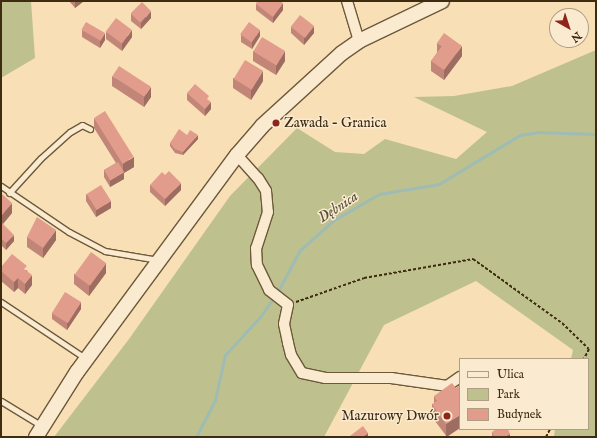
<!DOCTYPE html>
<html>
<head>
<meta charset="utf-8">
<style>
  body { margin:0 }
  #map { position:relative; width:597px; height:438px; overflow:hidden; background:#f8dfb6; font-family:"IM FELL English",serif }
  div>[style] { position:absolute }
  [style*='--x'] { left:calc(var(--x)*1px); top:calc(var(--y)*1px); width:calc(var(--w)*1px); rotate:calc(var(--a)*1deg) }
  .green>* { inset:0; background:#bec18d }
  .stream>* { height:3px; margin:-1.5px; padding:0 1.5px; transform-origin:1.5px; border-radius:1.5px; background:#9fbcb4 }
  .path>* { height:2px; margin-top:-1px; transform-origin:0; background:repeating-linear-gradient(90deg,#3e2c11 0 3px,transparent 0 5px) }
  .roads { filter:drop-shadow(1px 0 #6c593a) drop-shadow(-1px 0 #6c593a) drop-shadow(0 1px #6c593a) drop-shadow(0 -1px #6c593a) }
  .lane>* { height:5px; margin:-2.5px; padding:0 2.5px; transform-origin:2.5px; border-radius:2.5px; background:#faead0 }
  .street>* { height:10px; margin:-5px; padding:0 5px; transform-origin:5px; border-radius:5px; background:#faead0 }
  .secondary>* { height:14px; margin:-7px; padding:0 7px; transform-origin:7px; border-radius:7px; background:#faead0 }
  .wall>* { inset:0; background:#c28678 }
  .shaded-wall>* { inset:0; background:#9e6d62 }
  .building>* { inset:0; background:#e29c8c; transform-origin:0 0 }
  .dots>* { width:11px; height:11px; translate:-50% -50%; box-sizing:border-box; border:2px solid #faead0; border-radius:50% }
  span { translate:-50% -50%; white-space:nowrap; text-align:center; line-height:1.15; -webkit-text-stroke:3px #faead0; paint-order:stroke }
  .poi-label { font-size:14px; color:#3e2c11 }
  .left { translate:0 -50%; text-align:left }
  .right { translate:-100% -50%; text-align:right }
  .water-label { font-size:15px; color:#56503a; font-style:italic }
  .frame { position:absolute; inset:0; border:2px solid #3e2c11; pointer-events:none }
  .legend { position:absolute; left:459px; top:358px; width:130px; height:72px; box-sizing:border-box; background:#faead0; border:1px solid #af9e84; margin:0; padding:5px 7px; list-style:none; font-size:12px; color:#3e2c11 }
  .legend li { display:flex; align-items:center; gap:8px; height:20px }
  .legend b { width:20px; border:1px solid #af9e84 }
  .north { position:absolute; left:549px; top:8px; width:40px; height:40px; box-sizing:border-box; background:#faead0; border:1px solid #af9e84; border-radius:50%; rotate:141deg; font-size:11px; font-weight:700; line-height:16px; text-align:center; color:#3e2c11 }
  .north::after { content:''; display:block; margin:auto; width:14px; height:18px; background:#8f2418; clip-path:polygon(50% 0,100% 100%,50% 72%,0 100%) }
</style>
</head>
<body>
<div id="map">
  <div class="green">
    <div style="clip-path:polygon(1px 1px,31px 1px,35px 58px,1px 78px)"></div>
    <div style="clip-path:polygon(596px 50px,596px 437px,554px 437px,555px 429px,588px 429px,588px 359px,571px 359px,573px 350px,476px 281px,384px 325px,324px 437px,54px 437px,129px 339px,230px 196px,297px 128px,335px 152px,364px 154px,385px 139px,456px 159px,487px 132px,414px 97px,454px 96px,512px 86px)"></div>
  </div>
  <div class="stream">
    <div style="--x:196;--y:437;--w:42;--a:-62.8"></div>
    <div style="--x:215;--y:400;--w:46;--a:-77.5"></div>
    <div style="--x:225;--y:355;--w:52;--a:-47.4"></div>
    <div style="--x:260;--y:317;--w:32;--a:-55"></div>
    <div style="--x:278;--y:291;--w:47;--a:-61.8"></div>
    <div style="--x:300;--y:250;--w:45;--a:-41.4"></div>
    <div style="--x:334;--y:220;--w:52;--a:-30"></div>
    <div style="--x:379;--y:194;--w:61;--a:-9.5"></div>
    <div style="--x:439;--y:184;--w:95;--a:-31.2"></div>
    <div style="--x:520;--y:135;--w:18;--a:-9"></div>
    <div style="--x:538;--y:132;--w:58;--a:2"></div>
  </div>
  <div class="path">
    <div style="--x:296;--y:302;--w:72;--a:-19.4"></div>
    <div style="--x:364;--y:278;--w:111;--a:-9.9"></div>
    <div style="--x:473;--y:259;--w:110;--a:35.7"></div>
    <div style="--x:562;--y:323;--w:37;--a:44"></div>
    <div style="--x:589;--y:349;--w:11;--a:117"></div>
    <div style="--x:546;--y:437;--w:9;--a:-63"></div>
  </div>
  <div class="roads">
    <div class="lane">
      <div style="--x:1;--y:186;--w:82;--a:34.1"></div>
      <div style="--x:69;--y:232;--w:41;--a:27.8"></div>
      <div style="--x:105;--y:251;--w:54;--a:9.6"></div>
      <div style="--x:9;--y:193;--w:47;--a:-47.6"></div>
      <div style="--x:41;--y:158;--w:39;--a:-42"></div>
      <div style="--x:70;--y:132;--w:14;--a:-30"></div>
      <div style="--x:82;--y:125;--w:9;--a:27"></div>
      <div style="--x:1;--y:302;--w:101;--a:33.7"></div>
      <div style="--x:1;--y:401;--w:48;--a:31.4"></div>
    </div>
    <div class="street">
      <div style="--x:347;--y:1;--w:42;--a:73.3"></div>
      <div style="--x:237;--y:155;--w:31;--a:48"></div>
      <div style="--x:258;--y:178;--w:15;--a:58"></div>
      <div style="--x:266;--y:191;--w:21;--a:85"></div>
      <div style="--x:268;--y:212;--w:38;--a:108"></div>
      <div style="--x:256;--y:248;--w:17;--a:87"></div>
      <div style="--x:257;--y:265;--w:28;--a:64"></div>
      <div style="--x:269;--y:290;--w:24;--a:38"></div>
      <div style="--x:288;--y:305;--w:19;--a:102"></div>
      <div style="--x:284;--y:324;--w:19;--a:78"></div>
      <div style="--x:288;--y:343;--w:12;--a:76"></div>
      <div style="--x:291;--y:355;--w:21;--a:59"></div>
      <div style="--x:302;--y:373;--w:24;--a:12"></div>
      <div style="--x:325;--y:378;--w:66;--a:0"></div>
      <div style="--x:391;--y:378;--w:57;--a:8.1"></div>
      <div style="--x:447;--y:386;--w:16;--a:-35"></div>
    </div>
    <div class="secondary">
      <div style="--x:36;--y:437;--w:77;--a:-57.8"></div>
      <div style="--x:77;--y:372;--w:270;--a:-53.6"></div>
      <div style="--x:237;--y:155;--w:38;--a:-49"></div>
      <div style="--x:262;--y:126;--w:108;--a:-42.4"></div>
      <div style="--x:342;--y:53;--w:21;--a:-35"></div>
      <div style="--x:359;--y:41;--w:92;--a:-25.7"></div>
    </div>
  </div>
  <div class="wall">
    <div style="clip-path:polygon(69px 1px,84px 1px,75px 8px)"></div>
    <div style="clip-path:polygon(256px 4px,283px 10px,273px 23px,256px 10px)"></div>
    <div style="clip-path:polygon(131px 14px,151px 18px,141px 29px,131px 21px)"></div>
    <div style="clip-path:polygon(291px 27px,314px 33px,304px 45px,291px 33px)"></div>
    <div style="clip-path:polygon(82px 30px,105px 40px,100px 48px,82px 37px)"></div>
    <div style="clip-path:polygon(106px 32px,132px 37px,122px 51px,106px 39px)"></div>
    <div style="clip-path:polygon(241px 35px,260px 36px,252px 49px,241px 42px)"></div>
    <div style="clip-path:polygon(437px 43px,462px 56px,444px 80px,431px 71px,431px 61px,437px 53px)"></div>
    <div style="clip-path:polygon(253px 51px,285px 61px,276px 75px,253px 61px)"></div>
    <div style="clip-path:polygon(112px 76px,151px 97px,144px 107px,112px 86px)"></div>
    <div style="clip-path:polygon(233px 78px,263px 81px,251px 100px,233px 88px)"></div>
    <div style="clip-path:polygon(187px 93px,209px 101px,211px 109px,205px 116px,187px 100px)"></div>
    <div style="clip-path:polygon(94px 118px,134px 167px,124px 173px,124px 179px,110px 187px,104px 177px,104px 170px,116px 163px,94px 128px)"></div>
    <div style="clip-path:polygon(187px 135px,198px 139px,183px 155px,175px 153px,170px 146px,170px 143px)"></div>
    <div style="clip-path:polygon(150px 185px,181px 190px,165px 206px,150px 192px)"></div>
    <div style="clip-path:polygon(1px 193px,12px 213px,3px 224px,14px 241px,6px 250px,1px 245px)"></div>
    <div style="clip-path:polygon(86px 194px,111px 208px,96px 217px,86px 201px)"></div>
    <div style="clip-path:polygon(27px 237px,56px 240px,43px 258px,27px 247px)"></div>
    <div style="clip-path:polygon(27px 270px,32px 285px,25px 294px,18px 288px,14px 292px,1px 281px,1px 271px)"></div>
    <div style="clip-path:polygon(106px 273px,89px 296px,74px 284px,74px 274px)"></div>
    <div style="clip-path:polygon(81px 309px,67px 330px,52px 319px,52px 313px)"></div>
    <div style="clip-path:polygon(434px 396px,460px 428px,447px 437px,432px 417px,432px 404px,434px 404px)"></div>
    <div style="clip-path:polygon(492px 432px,510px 437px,492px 437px)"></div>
  </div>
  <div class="shaded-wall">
    <div style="clip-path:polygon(75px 1px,84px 1px,75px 8px)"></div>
    <div style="clip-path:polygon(283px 3px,283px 10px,273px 23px,273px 17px)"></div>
    <div style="clip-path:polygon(151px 11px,151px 18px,141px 29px,141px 23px)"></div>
    <div style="clip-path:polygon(314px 26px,314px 33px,304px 45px,304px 38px)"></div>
    <div style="clip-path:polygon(132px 30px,132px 37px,122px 51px,122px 44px)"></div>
    <div style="clip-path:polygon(260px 30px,260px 36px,252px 49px,252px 42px)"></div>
    <div style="clip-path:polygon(105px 33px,105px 40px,100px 48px,100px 41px)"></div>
    <div style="clip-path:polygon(462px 46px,462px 56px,444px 80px,444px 70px)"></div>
    <div style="clip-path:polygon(285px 51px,285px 61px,276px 75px,276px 65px)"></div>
    <div style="clip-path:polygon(263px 71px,263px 81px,251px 100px,251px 90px)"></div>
    <div style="clip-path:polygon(151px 87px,151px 97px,144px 107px,144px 97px)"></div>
    <div style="clip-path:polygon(211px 102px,211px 109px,205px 116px,205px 109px)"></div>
    <div style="clip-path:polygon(198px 135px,198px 139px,183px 155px,183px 152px)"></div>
    <div style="clip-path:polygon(134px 157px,134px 167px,124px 173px,124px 179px,110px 187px,110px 180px,123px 173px,123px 164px)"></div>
    <div style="clip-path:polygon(181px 183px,181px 190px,165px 206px,165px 199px)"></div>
    <div style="clip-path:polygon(111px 201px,111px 208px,96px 217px,96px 210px)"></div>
    <div style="clip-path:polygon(12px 203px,12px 213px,2px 225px,2px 215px)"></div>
    <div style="clip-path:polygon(56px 230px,56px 240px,43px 258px,43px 248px)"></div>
    <div style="clip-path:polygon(14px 235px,14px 241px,6px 250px,6px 243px)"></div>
    <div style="clip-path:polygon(106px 263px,106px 273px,89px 296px,89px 286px)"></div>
    <div style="clip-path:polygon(32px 275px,32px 285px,25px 294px,25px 284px)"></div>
    <div style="clip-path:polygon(18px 278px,18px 288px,14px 292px,14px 282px)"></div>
    <div style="clip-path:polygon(81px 302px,81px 309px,67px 330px,67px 323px)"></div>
    <div style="clip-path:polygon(460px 415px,460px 428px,446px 437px,446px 424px)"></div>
    <div style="clip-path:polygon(368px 433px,368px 436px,367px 437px,362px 437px)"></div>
    <div style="clip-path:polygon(510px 434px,510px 437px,504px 437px)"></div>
  </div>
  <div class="building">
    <div style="clip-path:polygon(257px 1px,280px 1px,283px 3px,273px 17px,256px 4px)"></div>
    <div style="left:142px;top:2px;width:13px;height:16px;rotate:45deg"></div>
    <div style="left:300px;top:15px;width:18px;height:15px;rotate:38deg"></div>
    <div style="left:116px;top:18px;width:20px;height:17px;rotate:37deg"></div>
    <div style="left:86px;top:22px;width:22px;height:9px;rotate:30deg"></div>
    <div style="left:249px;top:22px;width:14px;height:15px;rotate:36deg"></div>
    <div style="clip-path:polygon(444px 33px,462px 46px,444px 70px,431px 61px,442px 46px,437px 43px)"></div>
    <div style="left:262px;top:37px;width:27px;height:17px;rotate:31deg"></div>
    <div style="left:245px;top:60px;width:21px;height:22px;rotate:31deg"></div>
    <div style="left:119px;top:66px;width:38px;height:12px;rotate:33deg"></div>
    <div style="clip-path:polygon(195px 84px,209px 96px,207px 99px,211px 102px,205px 109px,187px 93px)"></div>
    <div style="left:105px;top:111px;width:54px;height:13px;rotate:58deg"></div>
    <div style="clip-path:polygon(179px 129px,187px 135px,190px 130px,198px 135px,183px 152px,175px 149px,170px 143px)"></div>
    <div style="left:118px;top:162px;width:12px;height:16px;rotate:59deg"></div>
    <div style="clip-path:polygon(169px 171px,181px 183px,165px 199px,150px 185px,162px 172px,165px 175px)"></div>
    <div style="left:101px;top:185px;width:19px;height:17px;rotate:58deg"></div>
    <div style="clip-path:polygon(1px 193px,12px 203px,2px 215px,1px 214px)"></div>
    <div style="clip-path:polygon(37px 217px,56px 230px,43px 248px,27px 237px)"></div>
    <div style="clip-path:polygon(2px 223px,14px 235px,6px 243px,1px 238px,1px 225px)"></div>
    <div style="left:91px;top:252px;width:19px;height:28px;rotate:36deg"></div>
    <div style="clip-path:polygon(12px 254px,27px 266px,24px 269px,32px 275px,25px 284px,18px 278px,14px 282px,1px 271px,1px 267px)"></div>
    <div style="left:65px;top:292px;width:19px;height:25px;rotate:32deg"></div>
    <div style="clip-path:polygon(452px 383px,456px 388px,460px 385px,460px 415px,446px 424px,432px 404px,437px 401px,434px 396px)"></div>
    <div style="clip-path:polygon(363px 426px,368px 433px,362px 437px,350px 437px,350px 436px)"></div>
    <div style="clip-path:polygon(496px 429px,508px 429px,510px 434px,504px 437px,494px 437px,492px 432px)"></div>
  </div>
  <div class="dots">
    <div style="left:276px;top:123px;background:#8f2418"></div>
    <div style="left:447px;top:416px;background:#8f2418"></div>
  </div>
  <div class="poi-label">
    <span class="left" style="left:284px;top:123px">Zawada - Granica</span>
    <span class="right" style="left:439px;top:416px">Mazurowy Dwór</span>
  </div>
  <div class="water-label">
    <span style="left:338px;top:207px;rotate:-33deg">Dębnica</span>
  </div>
  <div class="frame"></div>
  <ul class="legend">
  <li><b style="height:5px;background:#faead0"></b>Ulica</li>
  <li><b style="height:11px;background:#bec18d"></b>Park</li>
  <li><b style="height:11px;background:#e29c8c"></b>Budynek</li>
  </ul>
  <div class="north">N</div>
</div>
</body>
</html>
